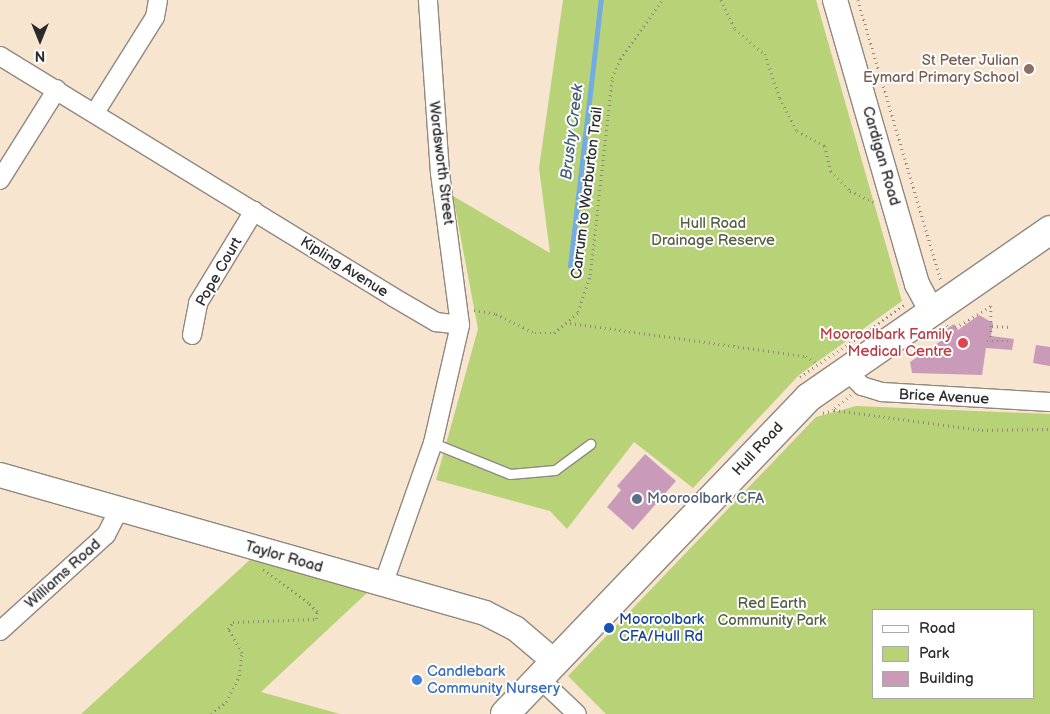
<!DOCTYPE html>
<html>
<head>
<meta charset="utf-8">
<style>
  body { margin:0 }
  #map { position:relative; width:1050px; height:714px; overflow:hidden; background:#f7e5d0; font-family:"Balsamiq Sans",sans-serif }
  div>[style] { position:absolute }
  [style*='--x'] { left:calc(var(--x)*1px); top:calc(var(--y)*1px); width:calc(var(--w)*1px); rotate:calc(var(--a)*1deg) }
  .green>* { inset:0; background:#b8d277 }
  .stream>* { height:4.5px; margin:-2.25px; padding:0 2.25px; transform-origin:2.25px; border-radius:2.25px; background:#72ace3 }
  .building>* { inset:0; background:#c99bb9 }
  .path>* { height:2.5px; margin-top:-1.25px; transform-origin:0; background:repeating-linear-gradient(90deg,#91887e 0 1px,transparent 0 5px) }
  .roads { filter:drop-shadow(1px 0 #91887e) drop-shadow(-1px 0 #91887e) drop-shadow(0 1px #91887e) drop-shadow(0 -1px #91887e) }
  .lane>* { height:9px; margin:-4.5px; padding:0 4.5px; transform-origin:4.5px; border-radius:4.5px; background:#fff }
  .street>* { height:18px; margin:-9px; padding:0 9px; transform-origin:9px; border-radius:9px; background:#fff }
  .secondary>* { height:24px; margin:-12px; padding:0 12px; transform-origin:12px; border-radius:12px; background:#fff }
  .primary>* { height:28px; margin:-14px; padding:0 14px; transform-origin:14px; border-radius:14px; background:#fff }
  .dots>* { width:14px; height:14px; translate:-50% -50%; box-sizing:border-box; border:2px solid #fff; border-radius:50% }
  span { translate:-50% -50%; white-space:nowrap; text-align:center; line-height:1.15; -webkit-text-stroke:4px #fff; paint-order:stroke }
  .education-label { font-size:15px; color:#785e54 }
  .right { translate:-100% -50%; text-align:right }
  .street-label { font-size:15px; color:#2b2b2b }
  .park-label { font-size:15px; color:#555d42 }
  .health-label { font-size:15px; color:#be3a42 }
  .service-label { font-size:15px; color:#4e5e75 }
  .left { translate:0 -50%; text-align:left }
  .transit-label { font-size:15px; color:#164399 }
  .shop-label { font-size:15px; color:#366cbe }
  .water-label { font-size:16px; color:#475f75; font-style:italic }
  .legend { position:absolute; left:872px; top:609px; width:162px; height:90px; box-sizing:border-box; background:#fff; border:1px solid #aaa; margin:0; padding:6px 9px; list-style:none; font-size:15px; color:#2b2b2b }
  .legend li { display:flex; align-items:center; gap:10px; height:25px }
  .legend b { width:25px; border:1px solid #aaa }
  .north { position:absolute; left:15px; top:15px; width:50px; height:50px; -webkit-text-stroke:4px #fff; paint-order:stroke; rotate:180deg; font-size:14px; font-weight:700; line-height:20px; text-align:center; color:#2b2b2b }
  .north::after { content:''; display:block; margin:auto; width:18px; height:22px; background:#2b2b2b; clip-path:polygon(50% 0,100% 100%,50% 72%,0 100%) }
</style>
</head>
<body>
<div id="map">
  <div class="green">
    <div style="clip-path:polygon(563px 0,816px 0,902px 301px,799px 375px,693px 488px,634px 442px,567px 529px,550px 511px,436px 480px,478px 329px,453px 196px,550px 253px,539px 168px)"></div>
    <div style="clip-path:polygon(evenodd,856px 406px,1050px 414px,1050px 714px,606px 714px,568px 676px,816px 417px,856px 406px,1034px 610px,1034px 698px,874px 698px,874px 610px,1034px 610px)"></div>
    <div style="clip-path:polygon(252px 558px,369px 591px,261px 692px,340px 714px,81px 714px)"></div>
  </div>
  <div class="stream">
    <div style="--x:570;--y:266;--w:268;--a:-83.4"></div>
  </div>
  <div class="building">
    <div style="clip-path:polygon(979px 315px,993px 323px,991px 336px,1014px 339px,1012px 350px,986px 348px,982px 375px,912px 373px,910px 362px,948px 336px,945px 330px,954px 324px,958px 330px)"></div>
    <div style="clip-path:polygon(1036px 345px,1050px 347px,1050px 366px,1033px 363px)"></div>
    <div style="clip-path:polygon(645px 454px,676px 481px,633px 530px,607px 507px,621px 490px,617px 486px)"></div>
  </div>
  <div class="path">
    <div style="--x:721;--y:0;--w:32;--a:64"></div>
    <div style="--x:735;--y:29;--w:39;--a:40"></div>
    <div style="--x:765;--y:54;--w:46;--a:71.2"></div>
    <div style="--x:780;--y:98;--w:37;--a:63"></div>
    <div style="--x:797;--y:131;--w:32;--a:28"></div>
    <div style="--x:825;--y:146;--w:26;--a:77"></div>
    <div style="--x:831;--y:171;--w:28;--a:46"></div>
    <div style="--x:850;--y:191;--w:26;--a:25"></div>
    <div style="--x:858;--y:0;--w:292;--a:73.5"></div>
    <div style="--x:474;--y:310;--w:22;--a:10"></div>
    <div style="--x:496;--y:314;--w:43;--a:26"></div>
    <div style="--x:535;--y:333;--w:19;--a:0"></div>
    <div style="--x:554;--y:333;--w:32;--a:-41"></div>
    <div style="--x:578;--y:312;--w:39;--a:-72"></div>
    <div style="--x:590;--y:275;--w:198;--a:-83.6"></div>
    <div style="--x:612;--y:78;--w:21;--a:-67"></div>
    <div style="--x:620;--y:59;--w:72;--a:-54.6"></div>
    <div style="--x:570;--y:323;--w:238;--a:8"></div>
    <div style="--x:806;--y:356;--w:12;--a:35"></div>
    <div style="--x:947;--y:325;--w:14;--a:54"></div>
    <div style="--x:992;--y:326;--w:20;--a:3"></div>
    <div style="--x:951;--y:330;--w:47;--a:-31"></div>
    <div style="--x:991;--y:306;--w:35;--a:90"></div>
    <div style="--x:987;--y:341;--w:24;--a:0"></div>
    <div style="--x:800;--y:377;--w:129;--a:-34.6"></div>
    <div style="--x:851;--y:395;--w:23;--a:139"></div>
    <div style="--x:834;--y:410;--w:149;--a:7.7"></div>
    <div style="--x:982;--y:430;--w:68;--a:-0.8"></div>
    <div style="--x:823;--y:413;--w:11;--a:-15"></div>
    <div style="--x:211;--y:714;--w:19;--a:-39"></div>
    <div style="--x:226;--y:702;--w:29;--a:-63"></div>
    <div style="--x:239;--y:676;--w:23;--a:-83"></div>
    <div style="--x:242;--y:653;--w:28;--a:-120"></div>
    <div style="--x:228;--y:629;--w:9;--a:-54"></div>
    <div style="--x:233;--y:622;--w:83;--a:-2.1"></div>
    <div style="--x:316;--y:619;--w:7;--a:-82"></div>
    <div style="--x:317;--y:612;--w:13;--a:-135"></div>
    <div style="--x:308;--y:603;--w:59;--a:-143.9"></div>
  </div>
  <div class="roads">
    <div class="lane">
      <div style="--x:433;--y:443;--w:83;--a:21.9"></div>
      <div style="--x:510;--y:474;--w:45;--a:-5.1"></div>
      <div style="--x:555;--y:470;--w:44;--a:-36.6"></div>
    </div>
    <div class="street">
      <div style="--x:0;--y:56;--w:461;--a:31.5"></div>
      <div style="--x:393;--y:297;--w:50;--a:30.2"></div>
      <div style="--x:436;--y:322;--w:24;--a:7"></div>
      <div style="--x:96;--y:111;--w:111;--a:-57.9"></div>
      <div style="--x:155;--y:17;--w:17;--a:-80"></div>
      <div style="--x:0;--y:180;--w:107;--a:-57.9"></div>
      <div style="--x:192;--y:335;--w:33;--a:-79"></div>
      <div style="--x:198;--y:303;--w:108;--a:-58.7"></div>
      <div style="--x:846;--y:370;--w:23;--a:45"></div>
      <div style="--x:862;--y:386;--w:21;--a:17"></div>
      <div style="--x:882;--y:392;--w:168;--a:3.4"></div>
      <div style="--x:383;--y:585;--w:151;--a:-70.6"></div>
      <div style="--x:433;--y:443;--w:121;--a:-77.1"></div>
      <div style="--x:460;--y:325;--w:153;--a:-97.5"></div>
      <div style="--x:440;--y:173;--w:173;--a:-94"></div>
      <div style="--x:0;--y:631;--w:143;--a:-42.2"></div>
      <div style="--x:106;--y:535;--w:28;--a:-63"></div>
      <div style="--x:539;--y:678;--w:52;--a:43.5"></div>
    </div>
    <div class="secondary">
      <div style="--x:835;--y:0;--w:296;--a:73.9"></div>
      <div style="--x:917;--y:284;--w:30;--a:62"></div>
      <div style="--x:0;--y:475;--w:504;--a:15.88"></div>
      <div style="--x:485;--y:613;--w:34;--a:27"></div>
      <div style="--x:515;--y:628;--w:52;--a:40.4"></div>
    </div>
    <div class="primary">
      <div style="--x:505;--y:714;--w:439;--a:-46.2"></div>
      <div style="--x:809;--y:397;--w:293;--a:-34.7"></div>
    </div>
  </div>
  <div class="dots">
    <div style="left:1029px;top:69px;background:#8d6e63"></div>
    <div style="left:963px;top:343px;background:#e0444e"></div>
    <div style="left:637px;top:499px;background:#5c6f8a"></div>
    <div style="left:609px;top:628px;background:#1a4fb4"></div>
    <div style="left:417px;top:680px;background:#3f7fe0"></div>
  </div>
  <div class="education-label">
    <span class="right" style="left:1019px;top:69px">St Peter Julian<br>Eymard Primary School</span>
  </div>
  <div class="street-label">
    <span style="left:881px;top:156px;rotate:74deg">Cardigan Road</span>
    <span style="left:441px;top:163px;rotate:83deg">Wordsworth Street</span>
    <span style="left:587px;top:193px;rotate:-83deg">Carrum to Warburton Trail</span>
    <span style="left:344px;top:267px;rotate:32deg">Kipling Avenue</span>
    <span style="left:219px;top:272px;rotate:-60deg">Pope Court</span>
    <span style="left:944px;top:397px;rotate:3deg">Brice Avenue</span>
    <span style="left:758px;top:449px;rotate:-47deg">Hull Road</span>
    <span style="left:284px;top:557px;rotate:16deg">Taylor Road</span>
    <span style="left:63px;top:574px;rotate:-42deg">Williams Road</span>
  </div>
  <div class="park-label">
    <span style="left:713px;top:232px">Hull Road<br>Drainage Reserve</span>
    <span style="left:772px;top:612px">Red Earth<br>Community Park</span>
  </div>
  <div class="health-label">
    <span class="right" style="left:952px;top:343px">Mooroolbark Family<br>Medical Centre</span>
  </div>
  <div class="service-label">
    <span class="left" style="left:647px;top:499px">Mooroolbark CFA</span>
  </div>
  <div class="transit-label">
    <span class="left" style="left:619px;top:628px">Mooroolbark<br>CFA/Hull Rd</span>
  </div>
  <div class="shop-label">
    <span class="left" style="left:427px;top:680px">Candlebark<br>Community Nursery</span>
  </div>
  <div class="water-label">
    <span style="left:573px;top:132px;rotate:-83deg">Brushy Creek</span>
  </div>
  <ul class="legend">
  <li><b style="height:6px;background:#fff"></b>Road</li>
  <li><b style="height:14px;background:#b8d277"></b>Park</li>
  <li><b style="height:14px;background:#c99bb9"></b>Building</li>
  </ul>
  <div class="north">N</div>
</div>
</body>
</html>
